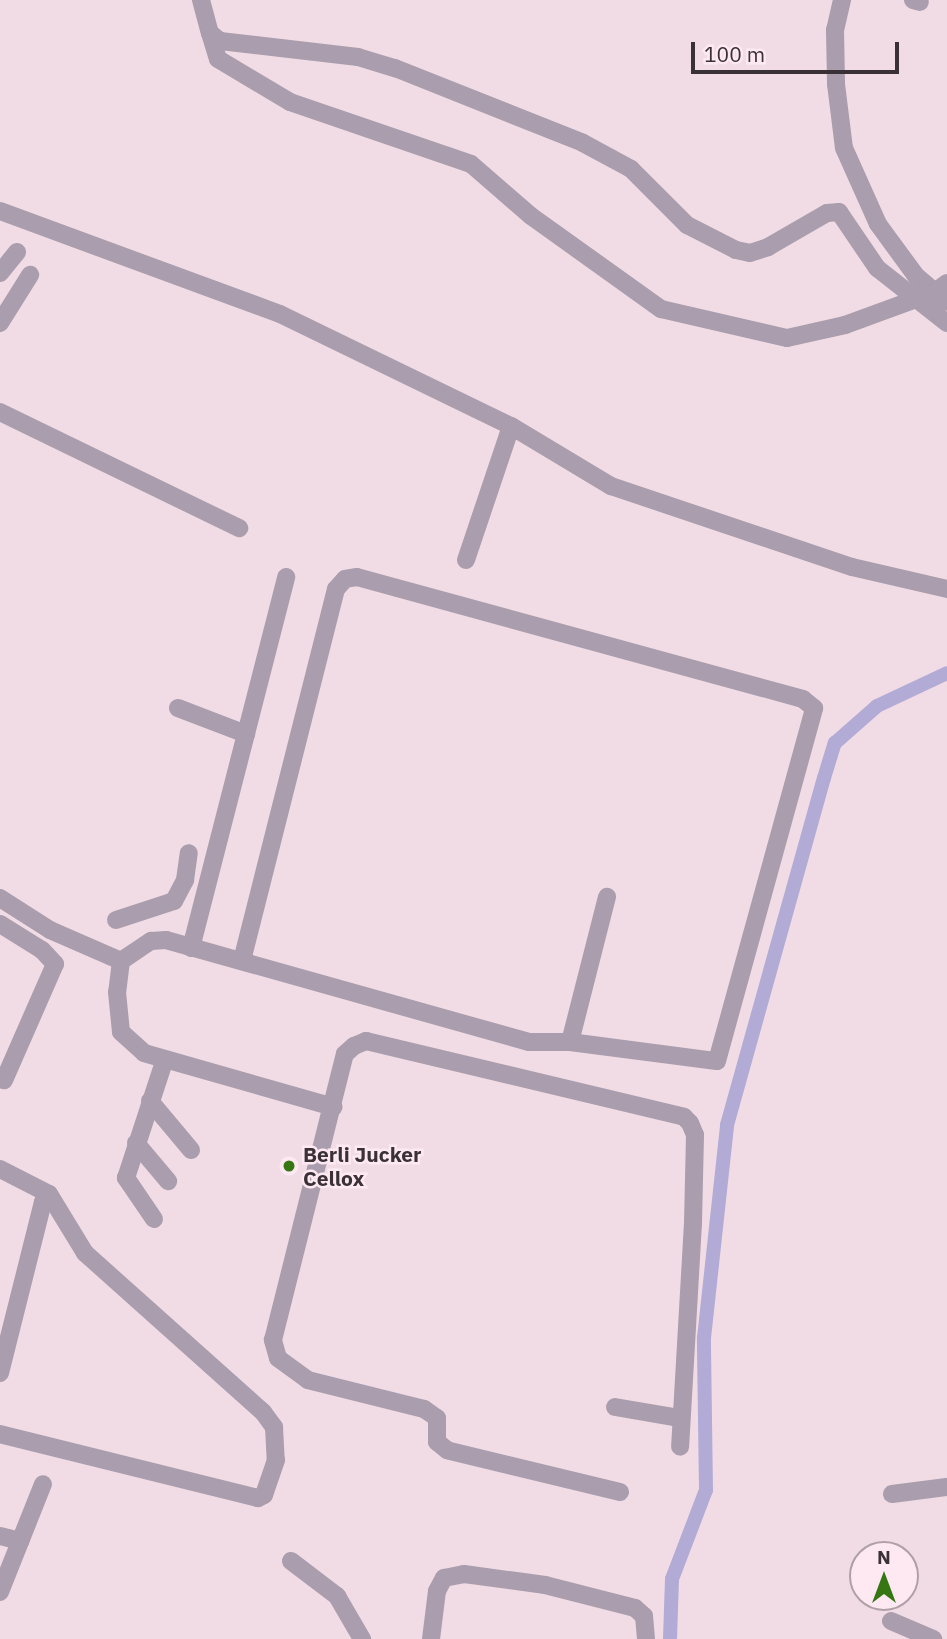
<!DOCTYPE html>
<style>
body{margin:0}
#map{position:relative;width:947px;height:1639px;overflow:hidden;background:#f1dce5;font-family:"IBM Plex Sans",sans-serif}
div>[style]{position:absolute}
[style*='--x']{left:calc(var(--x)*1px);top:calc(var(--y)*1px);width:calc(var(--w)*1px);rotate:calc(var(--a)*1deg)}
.canal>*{height:14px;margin:-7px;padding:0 7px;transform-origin:7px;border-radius:7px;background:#b1abd5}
.minor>*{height:18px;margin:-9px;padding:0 9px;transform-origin:9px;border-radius:9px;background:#aa9dad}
.dots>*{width:19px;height:19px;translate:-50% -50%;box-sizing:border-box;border:4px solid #fee9f2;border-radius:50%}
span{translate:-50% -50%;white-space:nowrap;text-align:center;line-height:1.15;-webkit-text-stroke:5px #fee9f2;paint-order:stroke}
.poi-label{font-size:21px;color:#393135;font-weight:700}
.left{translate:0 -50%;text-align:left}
.north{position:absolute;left:849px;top:1541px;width:70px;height:70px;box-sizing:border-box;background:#fee9f2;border:2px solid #af9fa6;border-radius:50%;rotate:0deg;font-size:19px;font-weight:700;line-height:28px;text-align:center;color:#393135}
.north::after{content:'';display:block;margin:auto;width:24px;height:32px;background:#367613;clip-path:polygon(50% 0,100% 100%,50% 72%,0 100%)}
.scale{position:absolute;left:691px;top:42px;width:208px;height:32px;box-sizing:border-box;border:4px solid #393135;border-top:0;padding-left:9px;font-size:21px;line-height:24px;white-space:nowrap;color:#393135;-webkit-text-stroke:5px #fee9f2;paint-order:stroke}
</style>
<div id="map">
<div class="canal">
<div style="--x:670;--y:1639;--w:60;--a:-88.1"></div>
<div style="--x:672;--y:1579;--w:95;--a:-69.1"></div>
<div style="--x:706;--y:1490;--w:152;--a:-90.8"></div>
<div style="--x:704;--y:1338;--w:214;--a:-83.8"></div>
<div style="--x:727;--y:1125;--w:360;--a:-74.4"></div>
<div style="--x:824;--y:778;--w:37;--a:-73"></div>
<div style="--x:835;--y:743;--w:56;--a:-41.4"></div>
<div style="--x:877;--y:706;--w:77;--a:-25.2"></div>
</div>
<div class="minor">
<div style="--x:201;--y:0;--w:34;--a:75"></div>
<div style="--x:210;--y:33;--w:13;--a:39"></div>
<div style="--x:220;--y:41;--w:139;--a:6.6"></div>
<div style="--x:358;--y:57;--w:39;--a:17"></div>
<div style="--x:395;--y:68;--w:202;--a:21.7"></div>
<div style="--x:583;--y:143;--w:55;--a:28.4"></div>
<div style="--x:631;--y:169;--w:79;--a:45"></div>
<div style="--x:687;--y:225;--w:55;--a:27"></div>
<div style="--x:736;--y:250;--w:14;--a:12"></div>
<div style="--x:750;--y:253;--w:19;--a:-18"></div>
<div style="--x:768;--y:247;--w:68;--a:-30"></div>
<div style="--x:827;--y:213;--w:12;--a:-5"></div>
<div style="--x:839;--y:212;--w:68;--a:55.8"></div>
<div style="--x:877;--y:268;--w:89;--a:38.2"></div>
<div style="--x:842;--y:0;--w:31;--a:103"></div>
<div style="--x:835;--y:30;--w:54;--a:88.9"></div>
<div style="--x:836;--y:84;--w:64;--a:82.9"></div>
<div style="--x:844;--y:148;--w:83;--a:65.9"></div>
<div style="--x:878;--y:224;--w:64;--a:53.8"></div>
<div style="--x:916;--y:276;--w:40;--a:40"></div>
<div style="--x:913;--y:0;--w:7;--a:16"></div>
<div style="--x:210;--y:33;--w:27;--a:73"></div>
<div style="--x:218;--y:59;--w:84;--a:30.8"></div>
<div style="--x:290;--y:102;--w:191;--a:18.9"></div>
<div style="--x:471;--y:164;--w:79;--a:40.9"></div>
<div style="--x:531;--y:216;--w:160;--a:35.6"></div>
<div style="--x:661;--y:309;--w:129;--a:13"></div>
<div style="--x:787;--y:338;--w:59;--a:-12.6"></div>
<div style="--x:845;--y:325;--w:96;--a:-20.1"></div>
<div style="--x:935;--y:292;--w:15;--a:-37"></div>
<div style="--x:0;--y:211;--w:298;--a:20.2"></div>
<div style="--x:280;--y:314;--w:257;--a:25.9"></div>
<div style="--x:511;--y:426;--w:117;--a:31"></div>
<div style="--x:611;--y:486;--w:254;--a:18.6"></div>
<div style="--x:852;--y:567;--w:98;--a:13"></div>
<div style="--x:0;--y:273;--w:27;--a:-51"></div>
<div style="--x:0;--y:323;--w:57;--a:-58"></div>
<div style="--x:0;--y:412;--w:266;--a:25.9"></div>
<div style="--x:466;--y:560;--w:141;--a:-71.4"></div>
<div style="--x:178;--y:708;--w:73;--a:20.9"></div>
<div style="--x:0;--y:898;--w:59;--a:32.6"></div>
<div style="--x:50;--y:930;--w:77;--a:23.6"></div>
<div style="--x:121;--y:961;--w:31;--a:97"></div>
<div style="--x:117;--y:992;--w:40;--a:84.3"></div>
<div style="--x:121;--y:1032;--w:31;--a:42"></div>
<div style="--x:144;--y:1053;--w:197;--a:15.9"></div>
<div style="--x:116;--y:920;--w:61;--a:-18.1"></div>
<div style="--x:174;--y:901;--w:24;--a:-62"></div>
<div style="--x:185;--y:880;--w:27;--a:-82"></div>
<div style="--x:0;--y:924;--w:49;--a:31.8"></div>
<div style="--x:42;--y:950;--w:19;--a:47"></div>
<div style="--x:55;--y:964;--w:127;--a:113.7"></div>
<div style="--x:191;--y:948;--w:383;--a:-75.6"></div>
<div style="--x:121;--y:961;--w:36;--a:-34"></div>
<div style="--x:151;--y:941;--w:15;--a:-4"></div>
<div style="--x:166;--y:940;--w:377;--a:15.7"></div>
<div style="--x:529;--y:1042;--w:41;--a:0"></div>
<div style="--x:570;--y:1042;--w:148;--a:7.4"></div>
<div style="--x:717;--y:1061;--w:366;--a:-74.6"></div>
<div style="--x:814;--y:708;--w:14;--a:-141"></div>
<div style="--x:803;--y:699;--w:462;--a:-164.7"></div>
<div style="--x:357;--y:577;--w:12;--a:171"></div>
<div style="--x:345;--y:579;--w:13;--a:132"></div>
<div style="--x:336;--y:589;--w:383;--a:104.2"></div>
<div style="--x:570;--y:1042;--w:150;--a:-75.7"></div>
<div style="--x:150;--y:1101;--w:64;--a:50.1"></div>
<div style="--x:136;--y:1143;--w:50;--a:49.9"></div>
<div style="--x:0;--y:1169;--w:55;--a:27"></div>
<div style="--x:49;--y:1194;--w:69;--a:58.6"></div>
<div style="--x:85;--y:1253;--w:239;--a:41.8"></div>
<div style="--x:263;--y:1412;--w:19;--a:54"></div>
<div style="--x:274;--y:1427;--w:33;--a:87"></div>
<div style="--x:276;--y:1460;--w:37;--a:109"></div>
<div style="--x:264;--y:1495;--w:7;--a:153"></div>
<div style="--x:258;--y:1498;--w:266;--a:-166.1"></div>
<div style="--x:154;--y:1219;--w:50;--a:-124.3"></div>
<div style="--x:126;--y:1178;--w:125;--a:-71.9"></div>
<div style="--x:0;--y:1373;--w:176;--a:-75.9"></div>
<div style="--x:43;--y:1202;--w:10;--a:-53"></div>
<div style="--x:615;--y:1407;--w:66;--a:9.6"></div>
<div style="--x:620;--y:1492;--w:178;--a:-166.4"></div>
<div style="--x:447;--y:1450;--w:13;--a:-141"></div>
<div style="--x:437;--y:1442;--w:24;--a:-90"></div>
<div style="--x:437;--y:1418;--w:16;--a:-145"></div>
<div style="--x:424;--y:1409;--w:120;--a:-166"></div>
<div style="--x:308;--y:1380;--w:37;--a:-144"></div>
<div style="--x:278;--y:1358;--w:19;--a:-106"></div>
<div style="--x:273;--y:1340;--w:295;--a:-75.9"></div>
<div style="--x:345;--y:1054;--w:12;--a:-42"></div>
<div style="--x:354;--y:1046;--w:13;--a:-23"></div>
<div style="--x:366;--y:1041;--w:327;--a:13.4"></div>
<div style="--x:684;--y:1117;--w:8;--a:45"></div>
<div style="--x:690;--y:1123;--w:13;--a:67"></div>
<div style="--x:695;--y:1135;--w:88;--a:91.3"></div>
<div style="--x:693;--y:1223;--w:224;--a:93.3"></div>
<div style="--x:892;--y:1494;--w:55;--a:-7.3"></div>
<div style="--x:0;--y:1536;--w:21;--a:14"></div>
<div style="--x:291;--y:1561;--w:58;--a:37.3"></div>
<div style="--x:337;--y:1596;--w:50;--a:59.8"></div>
<div style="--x:0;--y:1592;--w:116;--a:-68.3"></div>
<div style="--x:891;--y:1621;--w:46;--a:23.2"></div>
<div style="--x:431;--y:1639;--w:48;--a:-82.9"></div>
<div style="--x:437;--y:1591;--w:15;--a:-62"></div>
<div style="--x:444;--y:1578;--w:20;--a:-11"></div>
<div style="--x:464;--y:1574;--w:82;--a:7.7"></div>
<div style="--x:545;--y:1585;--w:93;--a:14.3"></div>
<div style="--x:635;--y:1608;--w:12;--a:42"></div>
<div style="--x:644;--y:1616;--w:23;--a:85"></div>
</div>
<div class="dots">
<div style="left:289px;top:1166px;background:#367613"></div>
</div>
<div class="poi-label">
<span class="left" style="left:303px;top:1166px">Berli Jucker<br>Cellox</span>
</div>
<div class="north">N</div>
<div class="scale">100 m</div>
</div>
